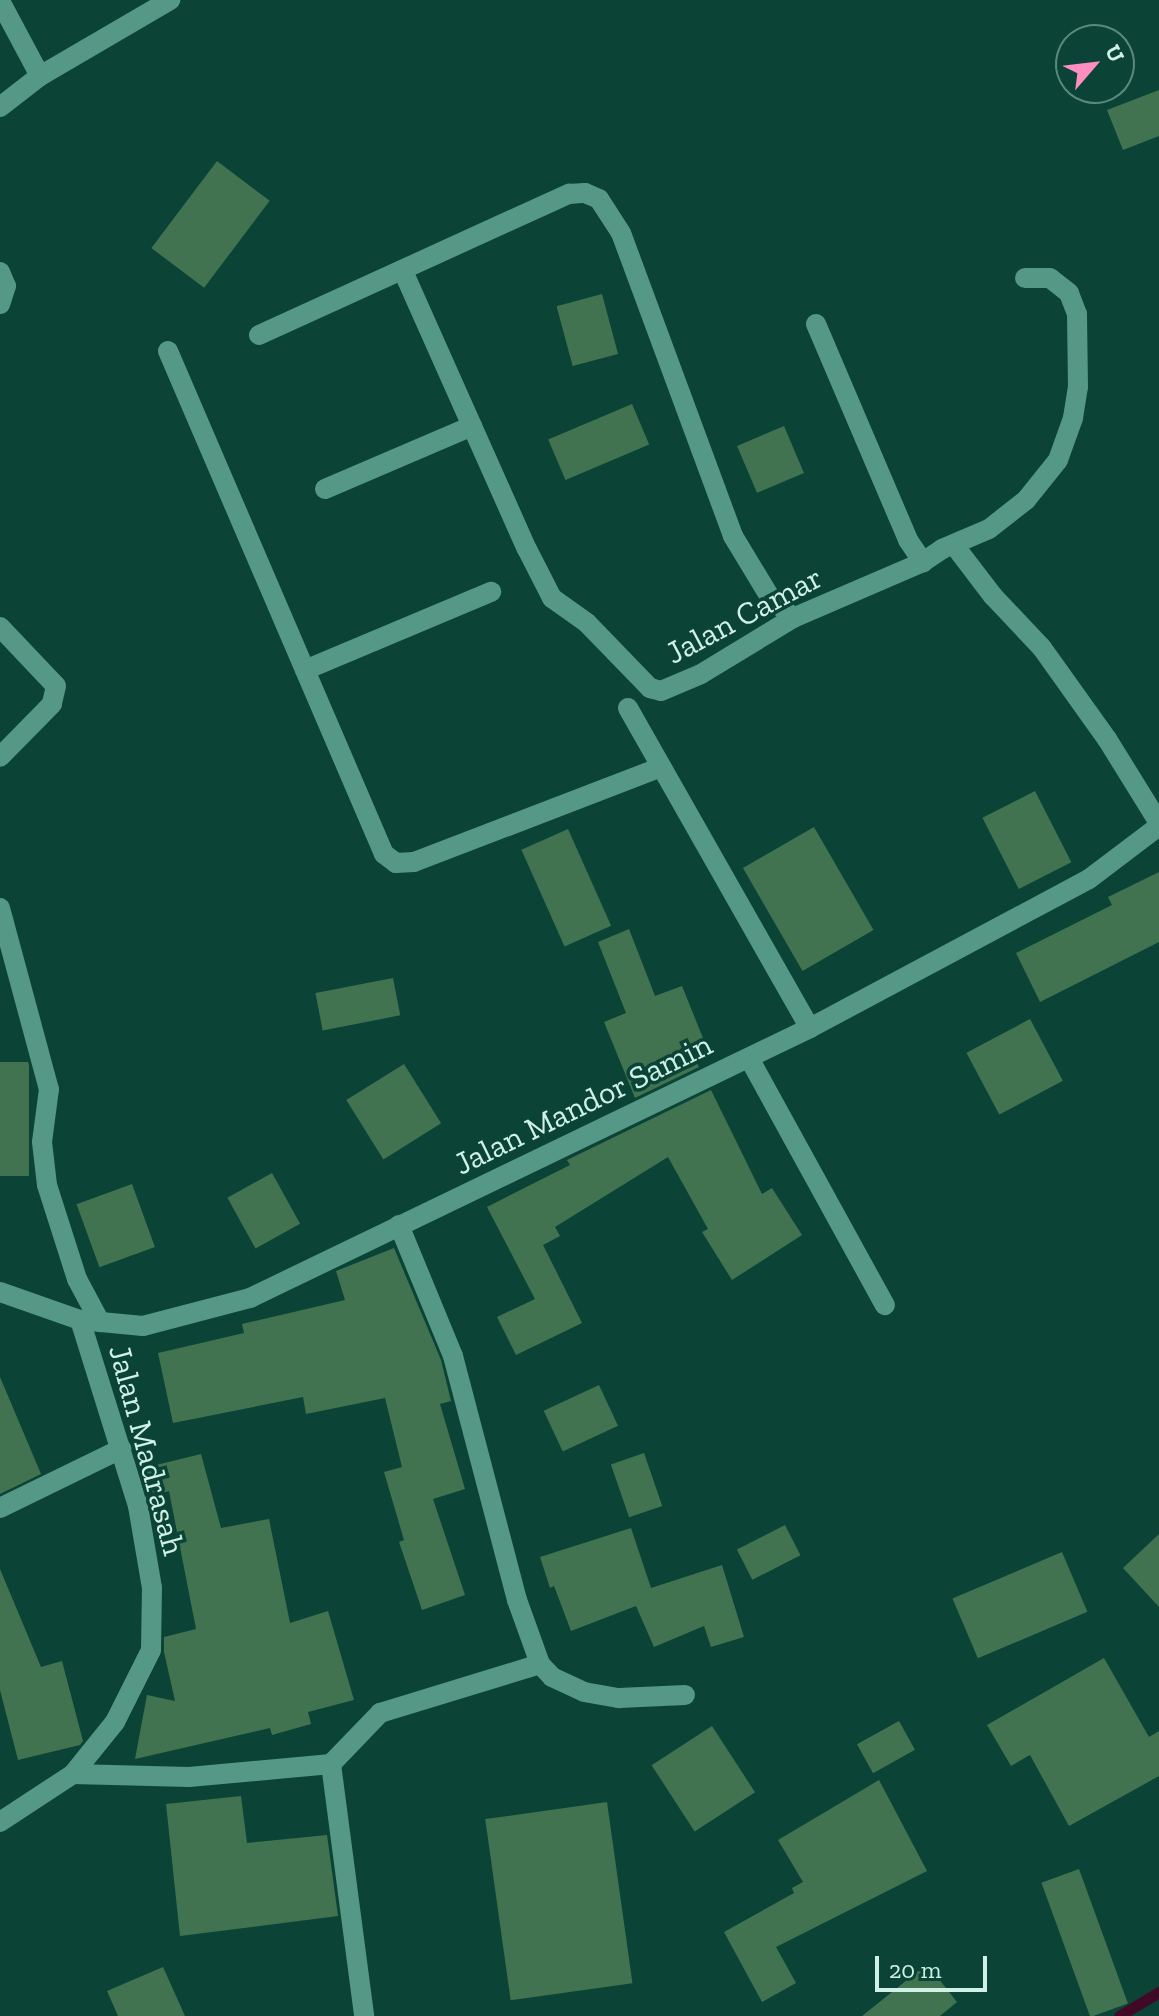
<!DOCTYPE html>
<style>
body{margin:0}
#map{position:relative;width:1159px;height:2016px;overflow:hidden;background:#0b4437;font-family:"Zilla Slab",serif}
div>[style]{position:absolute}
[style*='--x']{left:calc(var(--x)*1px);top:calc(var(--y)*1px);width:calc(var(--w)*1px);rotate:calc(var(--a)*1deg)}
.stream>*{height:11px;margin:-5.5px;padding:0 5.5px;transform-origin:5.5px;border-radius:5.5px;background:#420927}
.building>*{inset:0;background:#417351;transform-origin:0 0}
.street>*{height:20px;margin:-10px;padding:0 10px;transform-origin:10px;border-radius:10px;background:#549885}
span{translate:-50% -50%;white-space:nowrap;text-align:center;line-height:1.15;-webkit-text-stroke:7px #0b4437;paint-order:stroke}
.street-label{font-size:32px;color:#d0f1e6}
.north{position:absolute;left:1055px;top:24px;width:80px;height:80px;box-sizing:border-box;background:#0b4437;border:2px solid #5a897d;border-radius:50%;rotate:62deg;font-size:22px;font-weight:700;line-height:32px;text-align:center;color:#d0f1e6}
.north::after{content:'';display:block;margin:auto;width:28px;height:36px;background:#fd8ebf;clip-path:polygon(50% 0,100% 100%,50% 72%,0 100%)}
.scale{position:absolute;left:875px;top:1956px;width:112px;height:36px;box-sizing:border-box;border:4px solid #d0f1e6;border-top:0;padding-left:10px;font-size:24px;line-height:28px;white-space:nowrap;color:#d0f1e6;-webkit-text-stroke:6px #0b4437;paint-order:stroke}
</style>
<div id="map">
<div class="stream">
<div style="--x:1119;--y:2016;--w:47;--a:-31"></div>
</div>
<div class="building">
<div style="clip-path:polygon(1159px 90px,1159px 136px,1123px 150px,1107px 110px)"></div>
<div style="left:217px;top:161px;width:66px;height:109px;rotate:37deg"></div>
<div style="left:602px;top:294px;width:62px;height:47px;rotate:75deg"></div>
<div style="left:632px;top:404px;width:44px;height:91px;rotate:67deg"></div>
<div style="left:784px;top:426px;width:51px;height:51px;rotate:67deg"></div>
<div style="left:1035px;top:791px;width:80px;height:59px;rotate:63deg"></div>
<div style="left:814px;top:827px;width:119px;height:82px;rotate:60deg"></div>
<div style="left:568px;top:829px;width:106px;height:51px;rotate:66deg"></div>
<div style="clip-path:polygon(1159px 872px,1159px 942px,1040px 1002px,1016px 953px,1112px 905px,1108px 897px)"></div>
<div style="clip-path:polygon(629px 929px,655px 996px,682px 986px,705px 1043px,690px 1049px,699px 1067px,635px 1098px,604px 1022px,626px 1013px,598px 942px)"></div>
<div style="left:393px;top:978px;width:38px;height:79px;rotate:79deg"></div>
<div style="left:1030px;top:1019px;width:70px;height:72px;rotate:62deg"></div>
<div style="clip-path:polygon(0 1062px,28px 1062px,29px 1065px,29px 1176px,0 1176px)"></div>
<div style="left:404px;top:1064px;width:70px;height:68px;rotate:58deg"></div>
<div style="clip-path:polygon(711px 1090px,762px 1194px,772px 1188px,802px 1235px,732px 1280px,702px 1232px,708px 1229px,668px 1157px,555px 1227px,560px 1236px,543px 1245px,582px 1323px,516px 1355px,497px 1317px,535px 1299px,487px 1207px,570px 1165px,567px 1160px)"></div>
<div style="left:272px;top:1173px;width:58px;height:51px;rotate:61deg"></div>
<div style="left:132px;top:1184px;width:67px;height:59px;rotate:70deg"></div>
<div style="clip-path:polygon(394px 1248px,441px 1360px,451px 1401px,440px 1404px,465px 1489px,433px 1499px,465px 1595px,422px 1610px,399px 1542px,404px 1540px,384px 1472px,402px 1467px,385px 1398px,306px 1414px,303px 1397px,173px 1423px,158px 1353px,244px 1333px,242px 1324px,345px 1300px,336px 1271px)"></div>
<div style="clip-path:polygon(0 1377px,41px 1474px,0 1494px)"></div>
<div style="left:599px;top:1385px;width:45px;height:61px;rotate:65deg"></div>
<div style="left:644px;top:1453px;width:56px;height:35px;rotate:71deg"></div>
<div style="clip-path:polygon(201px 1454px,221px 1528px,269px 1519px,290px 1623px,328px 1611px,354px 1700px,308px 1712px,311px 1724px,272px 1735px,270px 1728px,135px 1759px,147px 1695px,175px 1701px,164px 1652px,164px 1637px,196px 1629px,169px 1491px,149px 1497px,140px 1469px)"></div>
<div style="left:785px;top:1525px;width:34px;height:54px;rotate:63deg"></div>
<div style="clip-path:polygon(631px 1528px,651px 1588px,722px 1565px,744px 1637px,711px 1647px,704px 1626px,654px 1647px,636px 1606px,571px 1631px,554px 1586px,550px 1588px,540px 1557px)"></div>
<div style="clip-path:polygon(1159px 1534px,1159px 1607px,1123px 1568px)"></div>
<div style="left:1062px;top:1552px;width:65px;height:119px;rotate:67deg"></div>
<div style="clip-path:polygon(0 1569px,41px 1667px,62px 1661px,83px 1741px,80px 1745px,18px 1760px,0 1690px)"></div>
<div style="clip-path:polygon(1104px 1658px,1149px 1737px,1159px 1731px,1159px 1776px,1069px 1826px,1030px 1755px,1011px 1766px,987px 1725px)"></div>
<div style="left:899px;top:1721px;width:33px;height:48px;rotate:61deg"></div>
<div style="left:712px;top:1726px;width:79px;height:72px;rotate:57deg"></div>
<div style="clip-path:polygon(879px 1780px,927px 1871px,776px 1947px,796px 1983px,762px 2002px,724px 1932px,794px 1893px,792px 1888px,803px 1882px,778px 1840px)"></div>
<div style="clip-path:polygon(241px 1796px,247px 1843px,327px 1835px,338px 1916px,180px 1936px,166px 1804px)"></div>
<div style="left:607px;top:1802px;width:183px;height:123px;rotate:82deg"></div>
<div style="left:1079px;top:1869px;width:143px;height:40px;rotate:70deg"></div>
<div style="clip-path:polygon(927px 1964px,957px 2002px,940px 2016px,862px 2016px)"></div>
<div style="clip-path:polygon(163px 1967px,185px 2016px,118px 2016px,107px 1991px)"></div>
</div>
<div class="street">
<div style="--x:0;--y:1;--w:85;--a:61.9"></div>
<div style="--x:0;--y:107;--w:51;--a:-37.8"></div>
<div style="--x:40;--y:76;--w:151;--a:-30.3"></div>
<div style="--x:403;--y:271;--w:304;--a:66"></div>
<div style="--x:527;--y:549;--w:55;--a:63"></div>
<div style="--x:552;--y:598;--w:43;--a:35.5"></div>
<div style="--x:587;--y:623;--w:91;--a:45.9"></div>
<div style="--x:650;--y:688;--w:11;--a:15"></div>
<div style="--x:661;--y:691;--w:43;--a:-23"></div>
<div style="--x:701;--y:674;--w:108;--a:-31.3"></div>
<div style="--x:793;--y:618;--w:142;--a:-23.3"></div>
<div style="--x:923;--y:562;--w:23;--a:-34"></div>
<div style="--x:942;--y:549;--w:51;--a:-23.1"></div>
<div style="--x:989;--y:529;--w:47;--a:-38.1"></div>
<div style="--x:1026;--y:500;--w:51;--a:-51.3"></div>
<div style="--x:1058;--y:460;--w:45;--a:-70.3"></div>
<div style="--x:1073;--y:418;--w:31;--a:-81"></div>
<div style="--x:1078;--y:387;--w:73;--a:-90.8"></div>
<div style="--x:1077;--y:314;--w:22;--a:-111"></div>
<div style="--x:1069;--y:293;--w:24;--a:-142"></div>
<div style="--x:1050;--y:278;--w:25;--a:180"></div>
<div style="--x:0;--y:272;--w:15;--a:67"></div>
<div style="--x:6;--y:286;--w:19;--a:108"></div>
<div style="--x:816;--y:324;--w:235;--a:66.9"></div>
<div style="--x:908;--y:540;--w:27;--a:56"></div>
<div style="--x:259;--y:335;--w:341;--a:-24.5"></div>
<div style="--x:569;--y:194;--w:16;--a:-4"></div>
<div style="--x:585;--y:193;--w:15;--a:23"></div>
<div style="--x:599;--y:199;--w:40;--a:57.1"></div>
<div style="--x:621;--y:233;--w:323;--a:69.7"></div>
<div style="--x:733;--y:536;--w:71;--a:58.8"></div>
<div style="--x:770;--y:597;--w:31;--a:42"></div>
<div style="--x:168;--y:351;--w:547;--a:66.76"></div>
<div style="--x:384;--y:854;--w:15;--a:37"></div>
<div style="--x:396;--y:863;--w:18;--a:-3"></div>
<div style="--x:414;--y:862;--w:265;--a:-21"></div>
<div style="--x:325;--y:489;--w:160;--a:-23.2"></div>
<div style="--x:954;--y:545;--w:64;--a:52.6"></div>
<div style="--x:993;--y:596;--w:71;--a:46.7"></div>
<div style="--x:1042;--y:648;--w:112;--a:54.5"></div>
<div style="--x:1107;--y:739;--w:99;--a:58.2"></div>
<div style="--x:0;--y:627;--w:81;--a:46.5"></div>
<div style="--x:56;--y:686;--w:18;--a:103"></div>
<div style="--x:52;--y:704;--w:74;--a:134.5"></div>
<div style="--x:305;--y:670;--w:202;--a:-22.8"></div>
<div style="--x:628;--y:708;--w:368;--a:60.4"></div>
<div style="--x:0;--y:908;--w:188;--a:74.9"></div>
<div style="--x:49;--y:1089;--w:53;--a:97.5"></div>
<div style="--x:42;--y:1142;--w:43;--a:83.4"></div>
<div style="--x:47;--y:1185;--w:99;--a:72.3"></div>
<div style="--x:77;--y:1279;--w:49;--a:61.9"></div>
<div style="--x:749;--y:1058;--w:282;--a:61.2"></div>
<div style="--x:399;--y:1225;--w:142;--a:67.6"></div>
<div style="--x:453;--y:1356;--w:252;--a:75.3"></div>
<div style="--x:517;--y:1600;--w:68;--a:70.2"></div>
<div style="--x:540;--y:1664;--w:18;--a:47"></div>
<div style="--x:552;--y:1677;--w:35;--a:25"></div>
<div style="--x:584;--y:1692;--w:36;--a:10"></div>
<div style="--x:619;--y:1698;--w:66;--a:-2.6"></div>
<div style="--x:0;--y:1292;--w:85;--a:19.3"></div>
<div style="--x:80;--y:1320;--w:63;--a:5.4"></div>
<div style="--x:143;--y:1326;--w:111;--a:-14.7"></div>
<div style="--x:250;--y:1298;--w:622;--a:-25.74"></div>
<div style="--x:810;--y:1028;--w:316;--a:-28.1"></div>
<div style="--x:1089;--y:879;--w:88;--a:-37.1"></div>
<div style="--x:0;--y:1508;--w:135;--a:-26"></div>
<div style="--x:331;--y:1764;--w:254;--a:82.5"></div>
<div style="--x:73;--y:1774;--w:116;--a:1.5"></div>
<div style="--x:189;--y:1777;--w:143;--a:-5.2"></div>
<div style="--x:331;--y:1764;--w:71;--a:-46.1"></div>
<div style="--x:380;--y:1713;--w:167;--a:-17"></div>
<div style="--x:0;--y:1822;--w:87;--a:-33.3"></div>
<div style="--x:73;--y:1774;--w:67;--a:-51.1"></div>
<div style="--x:115;--y:1722;--w:80;--a:-63.4"></div>
<div style="--x:151;--y:1650;--w:62;--a:-89.1"></div>
<div style="--x:152;--y:1588;--w:83;--a:-99.7"></div>
<div style="--x:138;--y:1506;--w:195;--a:-107.3"></div>
</div>
<div class="street-label">
<span style="left:744px;top:615px;rotate:-28deg">Jalan Camar</span>
<span style="left:583px;top:1104px;rotate:-26deg">Jalan Mandor Samin</span>
<span style="left:147px;top:1450px;rotate:75deg">Jalan Madrasah</span>
</div>
<div class="north">U</div>
<div class="scale">20 m</div>
</div>
